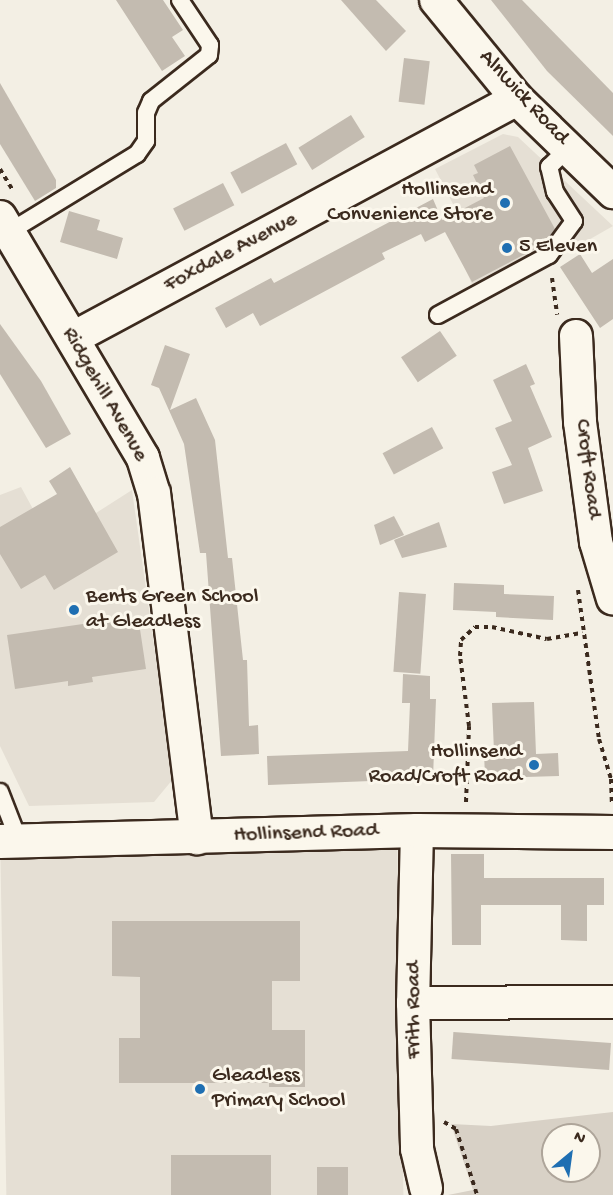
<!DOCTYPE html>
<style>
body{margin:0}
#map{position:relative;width:613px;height:1195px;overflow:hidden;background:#f3efe4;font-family:"Gochi Hand",sans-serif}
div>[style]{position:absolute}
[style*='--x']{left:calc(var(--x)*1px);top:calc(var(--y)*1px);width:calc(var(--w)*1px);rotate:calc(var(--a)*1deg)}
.built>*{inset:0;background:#e5dfd4;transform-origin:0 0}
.green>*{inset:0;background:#d8d1c6}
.building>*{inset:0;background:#c3bbb0;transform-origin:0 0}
.path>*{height:4px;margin-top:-2px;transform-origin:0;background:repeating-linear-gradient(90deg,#3b2a1e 0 4.5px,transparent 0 9px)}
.roads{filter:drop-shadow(2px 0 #3b2a1e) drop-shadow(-2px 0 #3b2a1e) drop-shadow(0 2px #3b2a1e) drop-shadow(0 -2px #3b2a1e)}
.service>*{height:16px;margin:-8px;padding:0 8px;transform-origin:8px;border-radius:8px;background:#fbf7ec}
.minor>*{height:32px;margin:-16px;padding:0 16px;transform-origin:16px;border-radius:16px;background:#fbf7ec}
.secondary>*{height:33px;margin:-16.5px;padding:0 16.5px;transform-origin:16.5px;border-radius:16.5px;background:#fbf7ec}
.dots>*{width:16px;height:16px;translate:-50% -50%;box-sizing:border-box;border:3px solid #fbf7ec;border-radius:50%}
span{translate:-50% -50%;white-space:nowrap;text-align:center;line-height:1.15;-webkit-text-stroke:6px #fbf7ec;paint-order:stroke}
.street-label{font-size:22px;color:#3b2a1e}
.poi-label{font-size:22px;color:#3b2a1e}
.right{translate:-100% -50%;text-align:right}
.left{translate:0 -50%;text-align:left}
.north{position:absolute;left:541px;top:1123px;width:60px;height:60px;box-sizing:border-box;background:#fbf7ec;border:2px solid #aea59a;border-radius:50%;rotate:29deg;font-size:16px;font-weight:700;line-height:24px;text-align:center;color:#3b2a1e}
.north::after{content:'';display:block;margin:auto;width:21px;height:27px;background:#1f6fb2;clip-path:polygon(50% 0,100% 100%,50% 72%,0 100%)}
</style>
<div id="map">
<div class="built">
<div style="clip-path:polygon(503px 134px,518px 137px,613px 226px,480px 302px,463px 264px,471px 239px,435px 169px)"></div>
<div style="clip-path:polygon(21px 487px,33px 509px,96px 513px,132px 490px,173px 779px,154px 802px,29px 806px,0 746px,0 495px)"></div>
<div style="left:397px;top:828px;width:367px;height:397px;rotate:89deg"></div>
</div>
<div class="green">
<div style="clip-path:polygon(evenodd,613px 1112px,613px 1195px,448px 1195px,473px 1190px,451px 1124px,491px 1126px,613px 1112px,553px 1135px,589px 1135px,589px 1171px,553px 1171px,553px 1135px)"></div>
</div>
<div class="building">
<div style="clip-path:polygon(116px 0,163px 0,183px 30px,172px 37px,185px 56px,162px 71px)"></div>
<div style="clip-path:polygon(341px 0,376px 0,406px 31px,386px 51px)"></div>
<div style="clip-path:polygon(491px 0,522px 0,613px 93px,613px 136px,547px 71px)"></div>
<div style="left:404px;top:58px;width:26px;height:44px;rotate:7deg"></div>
<div style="clip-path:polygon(0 83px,56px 180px,56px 188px,35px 201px,0 144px)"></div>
<div style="left:351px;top:115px;width:26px;height:62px;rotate:58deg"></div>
<div style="left:286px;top:143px;width:24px;height:63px;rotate:62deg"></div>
<div style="clip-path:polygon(510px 146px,555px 229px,544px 244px,472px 282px,445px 232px,425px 242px,421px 234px,382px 253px,385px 259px,260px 326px,253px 313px,226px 328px,215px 308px,271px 278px,274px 283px,433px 199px,442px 220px,484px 198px,473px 175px,478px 173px,474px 165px)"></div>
<div style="left:223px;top:183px;width:25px;height:56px;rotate:63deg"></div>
<div style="clip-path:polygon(69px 211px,100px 220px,97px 230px,123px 238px,117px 259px,60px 242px)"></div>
<div style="clip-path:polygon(580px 254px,592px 273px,613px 259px,613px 319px,600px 328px,560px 267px)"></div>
<div style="clip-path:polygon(0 324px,41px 381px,71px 434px,46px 448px,0 374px)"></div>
<div style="left:440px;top:331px;width:30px;height:47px;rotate:56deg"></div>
<div style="clip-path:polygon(165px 345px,190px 354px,170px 410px,196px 398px,215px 440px,228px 558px,232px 558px,243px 660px,247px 660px,249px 726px,258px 725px,259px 754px,221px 756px,206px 553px,200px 553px,184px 444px,159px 388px,151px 385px)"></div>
<div style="clip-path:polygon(526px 364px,535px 384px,530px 386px,552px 437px,528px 448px,543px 491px,504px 504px,492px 472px,512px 465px,495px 428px,512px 421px,493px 380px)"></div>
<div style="left:432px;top:427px;width:24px;height:56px;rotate:62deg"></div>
<div style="clip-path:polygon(70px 467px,118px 552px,54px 590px,45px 575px,21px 589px,0 554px,0 527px,57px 494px,49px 481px)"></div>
<div style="clip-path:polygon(394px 516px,404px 535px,380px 545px,374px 525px)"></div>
<div style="clip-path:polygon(439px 522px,447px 547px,402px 558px,394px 540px)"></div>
<div style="clip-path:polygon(454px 583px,504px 585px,504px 594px,554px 596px,553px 620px,496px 617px,496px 612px,453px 610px)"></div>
<div style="left:399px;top:592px;width:27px;height:80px;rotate:4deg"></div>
<div style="clip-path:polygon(138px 616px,146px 669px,92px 677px,93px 682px,68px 686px,68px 681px,15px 689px,7px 635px)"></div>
<div style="clip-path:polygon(403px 674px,430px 676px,430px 699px,436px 699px,433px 778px,371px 776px,371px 781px,268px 785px,267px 756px,408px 751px,410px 703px,402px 703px)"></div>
<div style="clip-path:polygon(534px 702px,536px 754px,558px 753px,559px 776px,485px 778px,484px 752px,494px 752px,492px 703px)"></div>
<div style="clip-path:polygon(451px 854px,484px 854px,484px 878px,604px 878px,604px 905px,587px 905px,587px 941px,561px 940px,561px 905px,481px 905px,481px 945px,452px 945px)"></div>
<div style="clip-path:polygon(112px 921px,300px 921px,300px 981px,272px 981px,272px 1030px,305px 1030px,305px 1087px,269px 1087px,269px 1083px,119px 1083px,119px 1038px,140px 1038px,140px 977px,112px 976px)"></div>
<div style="left:611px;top:1043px;width:27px;height:158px;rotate:94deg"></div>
<div style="left:271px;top:1155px;width:40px;height:100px;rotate:90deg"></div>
<div style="left:317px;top:1167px;width:31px;height:28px"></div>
</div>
<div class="path">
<div style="--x:0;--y:169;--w:26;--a:59"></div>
<div style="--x:552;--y:278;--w:37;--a:82"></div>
<div style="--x:578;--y:590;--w:150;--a:82"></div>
<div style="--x:599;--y:739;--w:42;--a:73.3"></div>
<div style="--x:611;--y:779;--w:25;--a:88"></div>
<div style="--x:466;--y:802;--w:76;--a:-87.7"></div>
<div style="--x:469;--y:726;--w:71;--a:-97.3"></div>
<div style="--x:460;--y:656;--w:16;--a:-86"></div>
<div style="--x:461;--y:640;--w:19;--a:-43"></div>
<div style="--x:475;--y:627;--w:17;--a:0"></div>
<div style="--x:492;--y:627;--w:56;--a:12.3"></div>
<div style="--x:547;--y:639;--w:36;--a:-10"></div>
<div style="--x:444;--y:1122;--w:14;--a:30"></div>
<div style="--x:456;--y:1129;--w:69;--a:72.3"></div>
</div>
<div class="roads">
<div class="service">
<div style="--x:9;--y:232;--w:150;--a:-31.4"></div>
<div style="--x:137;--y:154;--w:16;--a:-55"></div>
<div style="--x:146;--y:141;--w:28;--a:-90"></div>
<div style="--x:146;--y:113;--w:13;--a:-67"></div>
<div style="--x:151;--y:101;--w:74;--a:-38.4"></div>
<div style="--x:209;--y:55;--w:10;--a:-84"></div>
<div style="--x:210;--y:45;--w:54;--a:-123.7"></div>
<div style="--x:438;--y:315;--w:126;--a:-28.4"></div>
<div style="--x:549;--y:255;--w:42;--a:-53.7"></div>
<div style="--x:574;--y:221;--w:35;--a:-123"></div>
<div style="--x:555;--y:192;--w:26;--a:-103"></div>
<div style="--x:549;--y:167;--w:28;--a:-44"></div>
<div style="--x:0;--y:792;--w:53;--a:68.8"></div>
</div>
<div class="minor">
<div style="--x:436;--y:0;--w:128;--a:50.7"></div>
<div style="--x:517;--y:99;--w:134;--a:44.1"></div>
<div style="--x:0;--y:217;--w:280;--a:59.3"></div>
<div style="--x:143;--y:458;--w:37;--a:73"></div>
<div style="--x:154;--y:493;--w:348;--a:82.9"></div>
<div style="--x:576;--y:336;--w:86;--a:87.3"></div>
<div style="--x:580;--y:422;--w:121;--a:82.4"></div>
<div style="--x:596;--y:542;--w:59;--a:73.4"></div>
<div style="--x:73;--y:338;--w:504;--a:-28.29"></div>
<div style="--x:417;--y:830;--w:173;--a:91.3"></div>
<div style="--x:413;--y:1003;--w:146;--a:88.4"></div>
<div style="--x:417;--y:1149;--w:40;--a:77"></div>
<div style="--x:413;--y:1003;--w:200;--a:-0.3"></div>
</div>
<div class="secondary">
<div style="--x:0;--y:841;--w:417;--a:-1.5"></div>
<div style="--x:417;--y:830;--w:196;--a:0.6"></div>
</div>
</div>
<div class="dots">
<div style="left:505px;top:203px;background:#1f6fb2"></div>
<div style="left:507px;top:248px;background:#1f6fb2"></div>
<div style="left:74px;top:610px;background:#1f6fb2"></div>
<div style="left:534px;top:765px;background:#1f6fb2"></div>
<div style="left:200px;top:1089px;background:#1f6fb2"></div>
</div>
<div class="street-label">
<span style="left:523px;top:98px;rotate:47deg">Alnwick Road</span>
<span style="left:231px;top:253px;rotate:-28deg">Foxdale Avenue</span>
<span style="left:104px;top:395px;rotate:60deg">Ridgehill Avenue</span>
<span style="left:587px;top:469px;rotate:83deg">Croft Road</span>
<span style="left:306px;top:834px;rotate:-2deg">Hollinsend Road</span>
<span style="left:415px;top:1010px;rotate:-90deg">Frith Road</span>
</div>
<div class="poi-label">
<span class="right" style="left:493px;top:203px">Hollinsend<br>Convenience Store</span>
<span class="left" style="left:519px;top:248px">5 Eleven</span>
<span class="left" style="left:86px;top:610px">Bents Green School<br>at Gleadless</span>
<span class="right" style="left:522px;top:765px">Hollinsend<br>Road/Croft Road</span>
<span class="left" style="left:212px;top:1089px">Gleadless<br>Primary School</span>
</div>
<div class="north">N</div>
</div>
